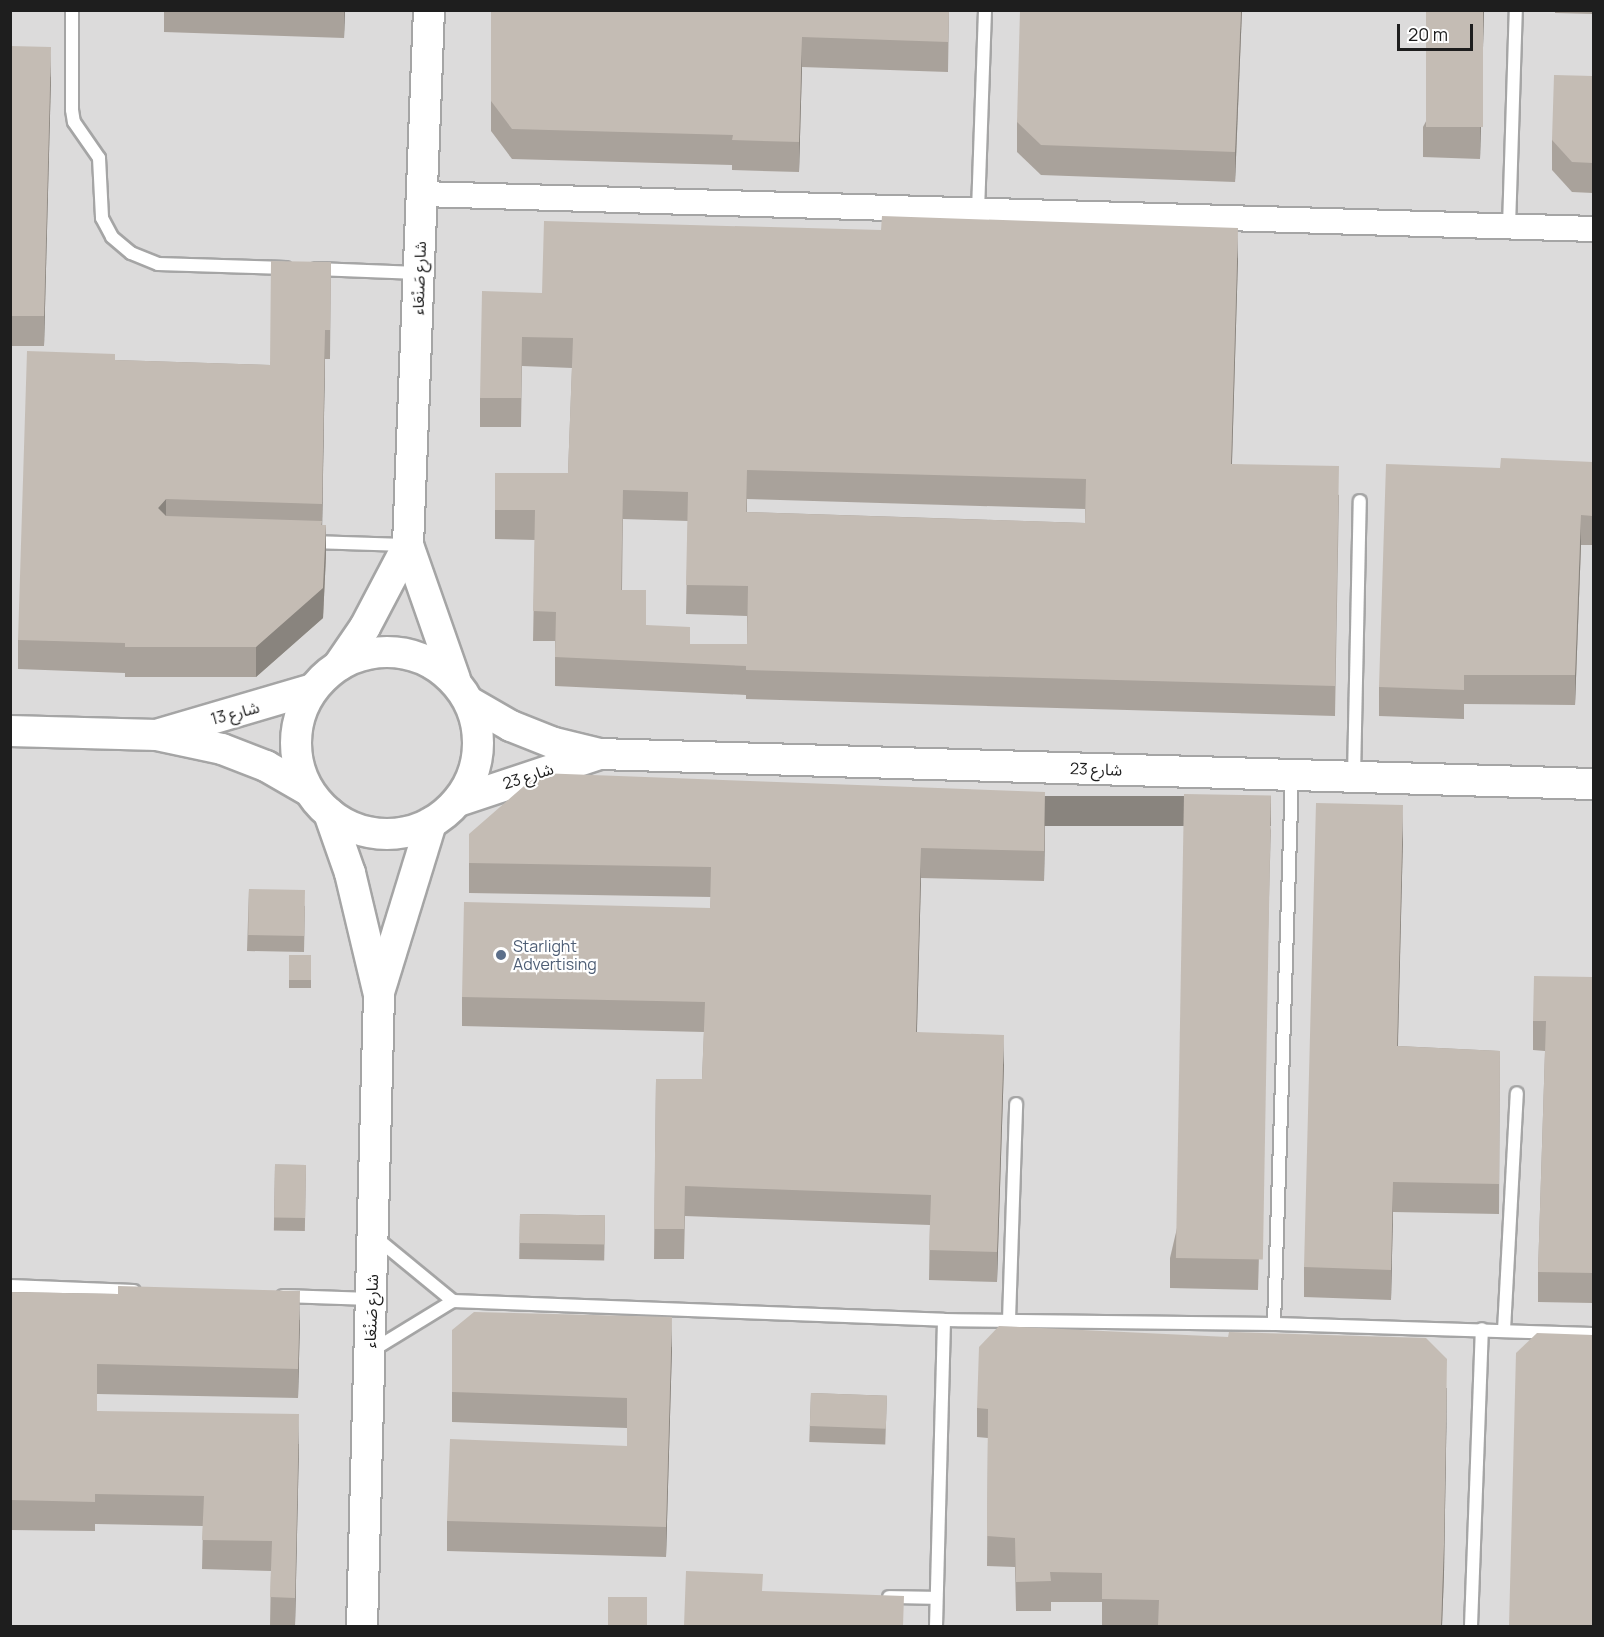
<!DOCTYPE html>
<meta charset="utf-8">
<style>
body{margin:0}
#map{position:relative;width:1604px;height:1637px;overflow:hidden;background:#efece4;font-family:Manrope,"Noto Sans Arabic",sans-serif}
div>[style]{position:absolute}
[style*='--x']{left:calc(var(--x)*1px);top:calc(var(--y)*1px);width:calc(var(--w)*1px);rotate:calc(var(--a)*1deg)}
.residential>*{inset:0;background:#dcdbdb;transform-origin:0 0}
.roads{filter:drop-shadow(2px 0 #a5a5a5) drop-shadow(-2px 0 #a5a5a5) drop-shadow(0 2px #a5a5a5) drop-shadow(0 -2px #a5a5a5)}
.service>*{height:12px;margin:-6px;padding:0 6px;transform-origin:6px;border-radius:6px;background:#fff}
.minor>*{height:24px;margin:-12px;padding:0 12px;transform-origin:12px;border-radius:12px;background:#fff}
.tertiary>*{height:30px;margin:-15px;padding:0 15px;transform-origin:15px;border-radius:15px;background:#fff}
.tertiary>.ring{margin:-15px;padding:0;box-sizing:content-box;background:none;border:30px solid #fff;border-radius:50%}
.wall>*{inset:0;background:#a9a29b;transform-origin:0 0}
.shaded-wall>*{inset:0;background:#89847e;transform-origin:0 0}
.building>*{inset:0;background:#c4bcb4;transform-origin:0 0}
.dots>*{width:16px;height:16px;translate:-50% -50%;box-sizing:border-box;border:3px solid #fff;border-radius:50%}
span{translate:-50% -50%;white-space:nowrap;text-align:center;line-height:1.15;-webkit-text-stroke:4.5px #fff;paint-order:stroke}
.street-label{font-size:16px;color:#1e1e1e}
.service-label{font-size:16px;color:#4e5e75}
.left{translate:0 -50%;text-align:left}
.frame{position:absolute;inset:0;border:12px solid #1e1e1e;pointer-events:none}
.scale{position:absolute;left:1397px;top:24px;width:76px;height:27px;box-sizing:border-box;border:3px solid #1e1e1e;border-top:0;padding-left:8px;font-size:18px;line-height:21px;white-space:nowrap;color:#1e1e1e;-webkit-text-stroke:4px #fff;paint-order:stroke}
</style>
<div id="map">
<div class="residential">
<div style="left:11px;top:11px;width:1582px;height:1615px"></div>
</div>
<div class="roads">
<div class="service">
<div style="--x:72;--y:10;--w:100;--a:90"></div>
<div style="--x:72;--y:110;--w:12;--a:81"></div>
<div style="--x:74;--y:122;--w:44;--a:55.2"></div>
<div style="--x:99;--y:158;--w:60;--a:87.1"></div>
<div style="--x:102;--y:218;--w:21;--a:62"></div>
<div style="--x:112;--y:237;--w:25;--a:40"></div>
<div style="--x:131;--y:253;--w:29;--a:22"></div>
<div style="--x:158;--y:264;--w:128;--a:1.8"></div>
<div style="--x:978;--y:211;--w:201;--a:-88"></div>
<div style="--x:1509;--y:227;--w:217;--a:-88.2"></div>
<div style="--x:316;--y:269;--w:102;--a:2.2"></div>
<div style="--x:310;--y:542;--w:97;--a:1.8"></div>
<div style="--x:1354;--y:776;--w:275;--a:-88.8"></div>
<div style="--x:375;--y:1237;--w:101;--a:39.4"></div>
<div style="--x:10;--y:1286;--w:124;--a:2.3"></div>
<div style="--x:283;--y:1296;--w:88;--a:2"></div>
<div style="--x:1009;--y:1320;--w:216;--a:-88.1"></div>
<div style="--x:1274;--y:1324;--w:549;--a:-88.12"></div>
<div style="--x:1504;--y:1330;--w:237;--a:-86.9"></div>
<div style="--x:373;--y:1350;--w:94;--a:-31.5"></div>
<div style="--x:453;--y:1301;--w:491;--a:2.2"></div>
<div style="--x:944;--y:1320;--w:330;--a:0.7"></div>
<div style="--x:1274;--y:1324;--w:320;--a:1.8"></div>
<div style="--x:889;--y:1597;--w:47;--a:1.2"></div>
<div style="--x:936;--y:1626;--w:306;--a:-88.5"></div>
<div style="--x:1471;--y:1626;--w:297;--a:-87.9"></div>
</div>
<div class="minor">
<div style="--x:422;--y:194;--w:1173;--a:1.71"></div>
</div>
<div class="tertiary">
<div style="--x:429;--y:10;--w:535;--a:92.25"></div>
<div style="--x:408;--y:545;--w:142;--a:70.7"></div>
<div class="ring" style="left:296px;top:652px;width:152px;height:152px"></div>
<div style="--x:339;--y:665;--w:46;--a:-55.6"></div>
<div style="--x:365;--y:627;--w:93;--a:-62.3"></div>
<div style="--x:471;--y:703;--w:46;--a:29.9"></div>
<div style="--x:511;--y:726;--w:46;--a:21.6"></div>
<div style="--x:554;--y:743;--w:46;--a:13.7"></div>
<div style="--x:599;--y:754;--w:995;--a:1.73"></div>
<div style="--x:10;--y:731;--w:147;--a:1.6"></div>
<div style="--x:157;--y:735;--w:66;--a:12.2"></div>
<div style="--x:222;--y:749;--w:47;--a:21.1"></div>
<div style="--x:266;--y:766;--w:46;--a:29.9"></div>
<div style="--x:160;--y:734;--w:159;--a:-16.4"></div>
<div style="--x:458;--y:801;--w:145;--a:-18.4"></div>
<div style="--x:329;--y:813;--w:64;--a:70.7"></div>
<div style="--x:350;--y:873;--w:125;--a:76.6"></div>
<div style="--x:379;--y:995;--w:631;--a:91.54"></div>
<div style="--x:380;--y:989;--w:174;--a:-72.9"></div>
</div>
</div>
<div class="wall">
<div style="clip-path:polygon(164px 10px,345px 10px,344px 38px,164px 32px)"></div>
<div style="clip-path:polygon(491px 10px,949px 10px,948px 72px,802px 67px,799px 172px,732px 170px,732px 165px,512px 159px,491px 131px)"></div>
<div style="clip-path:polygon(1242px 10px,1235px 182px,1041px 175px,1017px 152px,1017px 122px)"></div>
<div style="clip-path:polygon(1484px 10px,1480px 159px,1423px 157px,1423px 127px)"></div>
<div style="clip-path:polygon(1555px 10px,1593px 10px,1593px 14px,1555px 13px)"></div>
<div style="clip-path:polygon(10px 46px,51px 77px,44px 346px,10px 346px)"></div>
<div style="clip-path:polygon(1593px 76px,1593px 193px,1572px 192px,1552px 170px,1552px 140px)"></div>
<div style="clip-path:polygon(evenodd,1238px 258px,1232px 464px,1339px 495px,1335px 716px,746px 699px,746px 695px,555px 686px,555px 641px,533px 641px,535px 540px,495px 539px,495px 473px,568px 473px,572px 368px,522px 366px,521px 427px,480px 427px,480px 398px,542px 293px,1238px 258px,747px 499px,1085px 509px,1085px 523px,747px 512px,747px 499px,1238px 258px,623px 519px,688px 521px,686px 614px,747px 616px,747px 644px,690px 644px,646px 625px,622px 590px,623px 519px)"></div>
<div style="clip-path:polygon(331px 262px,330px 359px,325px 359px,322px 525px,326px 555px,323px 618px,256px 677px,125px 677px,125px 673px,18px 669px,18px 640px,115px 360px,270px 365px)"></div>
<div style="clip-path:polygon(1593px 462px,1593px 545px,1581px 545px,1575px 705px,1464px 704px,1464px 719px,1379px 716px,1379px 687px,1500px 468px)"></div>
<div style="clip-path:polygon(1045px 821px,1044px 881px,921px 878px,917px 1032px,1004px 1064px,997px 1282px,929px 1280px,930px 1225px,685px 1216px,684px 1259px,654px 1259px,656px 1079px,702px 1079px,704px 1032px,462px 1026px,462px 997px,710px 908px,711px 897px,469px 893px,469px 863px)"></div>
<div style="clip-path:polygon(1271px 826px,1258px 1290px,1170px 1288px,1170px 1258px)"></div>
<div style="clip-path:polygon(1403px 836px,1398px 1046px,1500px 1051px,1499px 1214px,1393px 1212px,1391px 1300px,1304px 1297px,1304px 1267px)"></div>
<div style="clip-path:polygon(249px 889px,305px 906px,304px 952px,247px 951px)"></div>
<div style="left:289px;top:955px;width:22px;height:33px"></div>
<div style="clip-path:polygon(1593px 977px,1593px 1303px,1538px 1302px,1538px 1272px,1545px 1051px,1533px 1050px,1533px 1021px)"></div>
<div style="left:306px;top:1165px;width:66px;height:31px;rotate:91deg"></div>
<div style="left:520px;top:1214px;width:85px;height:45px;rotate:1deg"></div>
<div style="clip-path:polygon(10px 1292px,118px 1294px,300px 1320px,298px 1398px,97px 1394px,97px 1411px,299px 1444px,295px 1626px,270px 1626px,271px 1571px,202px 1569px,203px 1526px,95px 1524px,95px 1531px,10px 1530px)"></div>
<div style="clip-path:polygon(452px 1330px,672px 1347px,666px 1557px,447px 1551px,447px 1521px,627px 1446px,627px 1428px,452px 1422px)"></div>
<div style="clip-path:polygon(1447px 1388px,1444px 1573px,1442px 1626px,1102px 1626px,1102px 1602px,1051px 1602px,1051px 1611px,1016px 1611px,1015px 1567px,987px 1566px,988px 1438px,977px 1437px,977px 1408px)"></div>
<div style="left:811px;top:1393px;width:76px;height:49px;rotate:2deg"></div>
</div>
<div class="shaded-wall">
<div style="clip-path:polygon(344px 10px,345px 10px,344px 38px)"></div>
<div style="clip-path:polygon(1241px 10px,1242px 10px,1235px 182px,1235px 152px)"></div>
<div style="clip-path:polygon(1483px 10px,1484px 10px,1480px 159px,1480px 129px)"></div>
<div style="clip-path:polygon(802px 37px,802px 67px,799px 172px,799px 142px)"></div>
<div style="clip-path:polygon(51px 47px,51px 77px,44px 346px,44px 316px)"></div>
<div style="clip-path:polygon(1238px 228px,1238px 258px,1231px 494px,1231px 464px)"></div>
<div style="clip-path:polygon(325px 330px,325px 359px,322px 534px,322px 504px)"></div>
<div style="clip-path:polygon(166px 499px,166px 529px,158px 508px)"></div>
<div style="clip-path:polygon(1581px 515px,1581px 545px,1575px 705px,1575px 675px)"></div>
<div style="clip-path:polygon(326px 525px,326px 555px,323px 618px,256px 677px,256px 647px)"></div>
<div style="clip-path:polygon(1045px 792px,1045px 821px,1044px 881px,1044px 851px)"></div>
<div style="left:1271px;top:796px;width:30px;height:464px;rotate:90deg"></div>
<div style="clip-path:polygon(1403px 805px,1403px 836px,1397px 1076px,1397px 1046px)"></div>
<div style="clip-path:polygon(921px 848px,921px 878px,916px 1062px,916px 1032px)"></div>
<div style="clip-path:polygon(1004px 1035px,1004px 1064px,997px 1282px,997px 1252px)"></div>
<div style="clip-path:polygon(1393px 1182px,1393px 1212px,1391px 1300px,1391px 1270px)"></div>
<div style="clip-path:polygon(300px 1291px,300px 1320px,298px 1398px,298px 1369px)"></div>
<div style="clip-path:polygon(672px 1317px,672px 1347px,666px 1557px,666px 1527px)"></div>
<div style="clip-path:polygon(1447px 1388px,1444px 1573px,1442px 1626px,1441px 1626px)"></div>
<div style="clip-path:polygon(299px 1414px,299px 1444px,295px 1626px,295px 1598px)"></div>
</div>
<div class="building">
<div style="clip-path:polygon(491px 10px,949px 10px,948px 42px,802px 37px,799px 142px,732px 140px,733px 135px,512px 129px,491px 101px)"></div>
<div style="clip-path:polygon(1020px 10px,1241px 10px,1235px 152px,1041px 145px,1017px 122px)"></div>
<div style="left:1426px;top:10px;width:57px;height:117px"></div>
<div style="clip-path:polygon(10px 46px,51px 47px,44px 316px,10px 316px)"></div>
<div style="clip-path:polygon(1554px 75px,1593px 76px,1593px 163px,1572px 162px,1552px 140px)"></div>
<div style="clip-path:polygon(evenodd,882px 216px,1238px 228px,1231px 464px,1339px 466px,1335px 686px,746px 670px,746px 666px,555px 657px,556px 612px,533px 611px,535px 510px,495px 510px,495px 473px,568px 473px,573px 338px,522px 337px,521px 398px,480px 398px,482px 291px,542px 293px,544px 221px,881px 230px,882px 216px,747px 470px,1086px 479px,1085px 523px,746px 512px,747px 470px,882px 216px,623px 490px,688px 492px,686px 585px,748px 586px,747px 644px,690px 644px,690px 627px,646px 625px,646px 590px,621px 590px,623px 490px)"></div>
<div style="clip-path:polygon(271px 261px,331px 262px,330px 330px,325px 330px,322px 504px,166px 499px,158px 508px,166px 516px,322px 521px,321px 525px,326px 525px,323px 588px,256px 647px,125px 647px,125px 643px,18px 640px,27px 351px,115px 354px,115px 360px,270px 365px)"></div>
<div style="clip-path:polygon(1501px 458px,1593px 462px,1593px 516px,1581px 515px,1575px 675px,1464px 675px,1464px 690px,1379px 687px,1386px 464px,1500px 468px)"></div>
<div style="clip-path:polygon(539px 773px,1045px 792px,1044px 851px,921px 848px,916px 1032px,1004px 1035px,997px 1252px,929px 1250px,931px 1195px,685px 1186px,684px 1229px,654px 1229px,656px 1079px,702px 1079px,705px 1002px,462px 997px,464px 902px,710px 908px,711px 867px,469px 863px,469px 834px)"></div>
<div style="left:1184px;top:794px;width:87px;height:464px;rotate:1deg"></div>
<div style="clip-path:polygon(1316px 803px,1403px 805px,1397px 1046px,1500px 1051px,1499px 1184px,1393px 1182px,1391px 1270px,1304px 1267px)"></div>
<div style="left:249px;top:889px;width:56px;height:46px;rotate:1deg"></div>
<div style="left:289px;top:955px;width:22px;height:25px"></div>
<div style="clip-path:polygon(1534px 976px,1593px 977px,1593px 1273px,1538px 1272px,1546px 1021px,1533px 1021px)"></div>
<div style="left:306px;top:1165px;width:53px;height:31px;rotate:91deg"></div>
<div style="left:520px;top:1214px;width:85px;height:29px;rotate:1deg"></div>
<div style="clip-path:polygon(118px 1286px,300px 1291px,298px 1369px,97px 1364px,97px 1411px,299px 1414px,295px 1598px,270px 1597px,272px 1541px,202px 1540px,204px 1496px,95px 1494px,95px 1502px,10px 1500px,10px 1292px,118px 1294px)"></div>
<div style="clip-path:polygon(474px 1312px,672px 1317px,666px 1527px,447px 1521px,450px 1439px,627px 1446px,627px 1398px,452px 1392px,452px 1330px)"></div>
<div style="clip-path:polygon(999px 1326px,1228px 1337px,1229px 1332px,1426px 1338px,1447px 1359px,1444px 1544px,1441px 1626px,1158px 1626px,1159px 1600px,1102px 1599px,1102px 1573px,1050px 1572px,1051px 1581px,1016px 1582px,1015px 1538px,987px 1536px,988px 1409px,977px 1408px,979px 1347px)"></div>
<div style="clip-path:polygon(1537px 1333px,1593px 1335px,1593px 1626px,1509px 1626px,1516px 1353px)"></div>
<div style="left:811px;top:1393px;width:76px;height:33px;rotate:2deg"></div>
<div style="clip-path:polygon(686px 1571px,763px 1574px,762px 1591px,904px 1596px,903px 1626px,684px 1626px)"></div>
<div style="left:608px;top:1597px;width:39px;height:29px"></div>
</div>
<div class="dots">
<div style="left:501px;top:955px;background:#5c6f8a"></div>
</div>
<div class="street-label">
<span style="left:419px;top:278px;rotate:-88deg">شارع صَنْعَاء</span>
<span style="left:235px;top:713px;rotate:-15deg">شارع 13</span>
<span style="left:1096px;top:769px;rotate:2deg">شارع 23</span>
<span style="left:528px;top:776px;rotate:-18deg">شارع 23</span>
<span style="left:371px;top:1311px;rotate:-88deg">شارع صَنْعَاء</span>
</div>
<div class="service-label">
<span class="left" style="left:513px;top:955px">Starlight<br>Advertising</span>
</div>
<div class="frame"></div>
<div class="scale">20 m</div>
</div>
